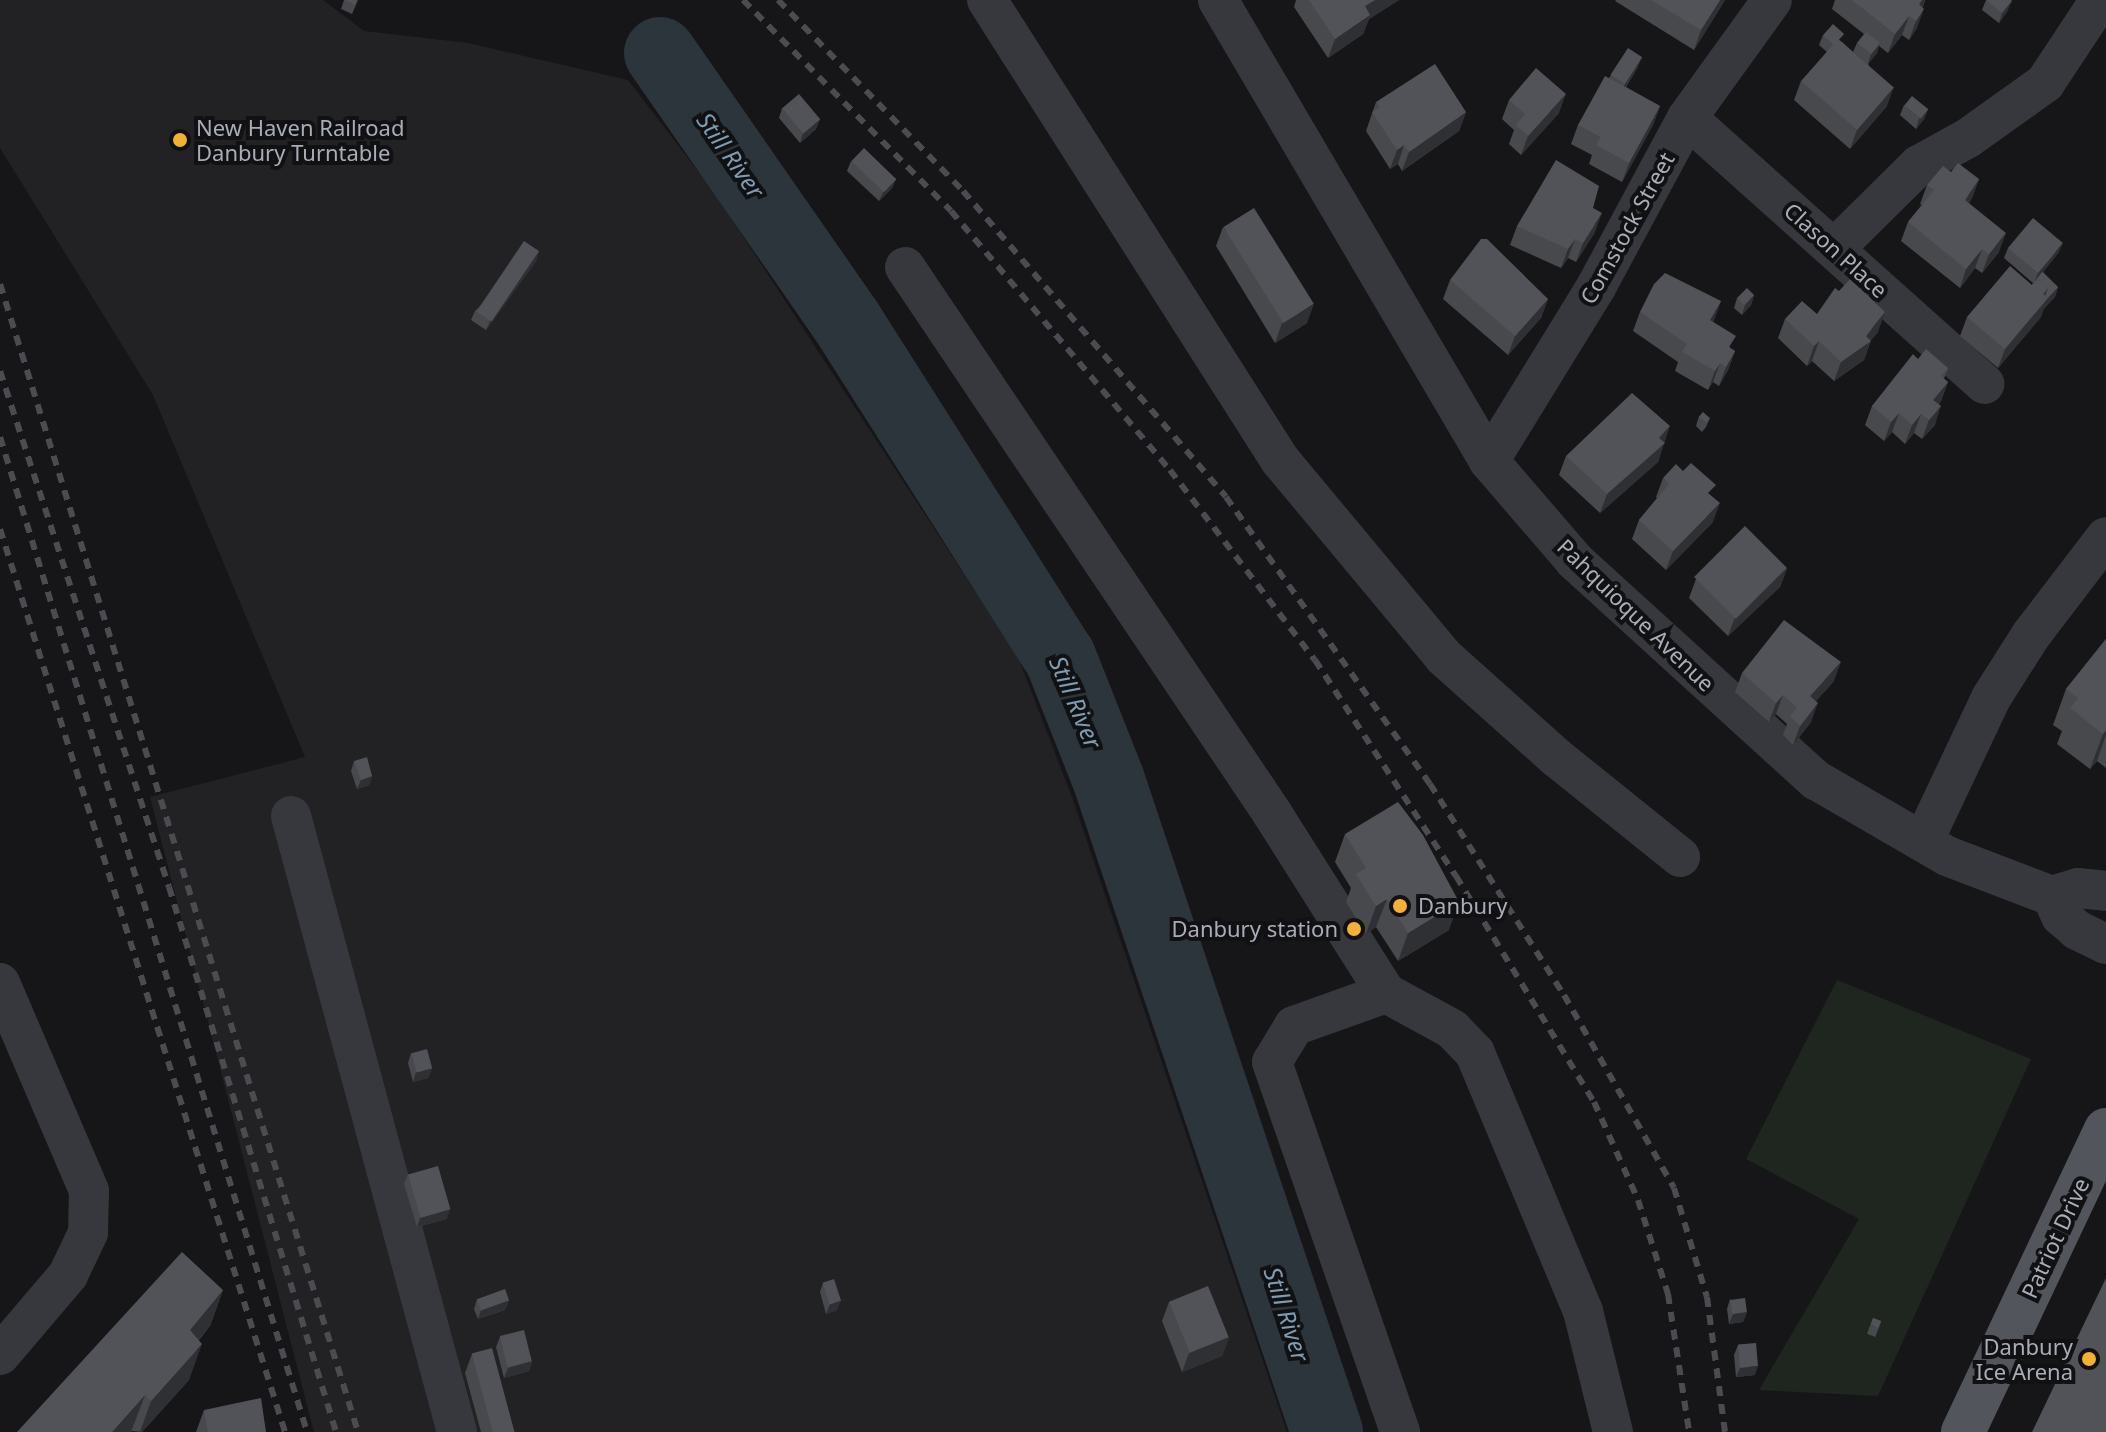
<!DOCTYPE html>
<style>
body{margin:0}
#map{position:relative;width:2106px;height:1432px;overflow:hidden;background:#161618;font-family:"Noto Sans",sans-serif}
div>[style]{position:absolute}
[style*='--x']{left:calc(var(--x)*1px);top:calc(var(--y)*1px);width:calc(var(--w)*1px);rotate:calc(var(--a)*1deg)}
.built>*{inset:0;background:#222225}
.green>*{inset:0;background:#1e261f}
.river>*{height:72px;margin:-36px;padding:0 36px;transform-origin:36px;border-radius:36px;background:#2c353c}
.minor>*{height:40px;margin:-20px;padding:0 20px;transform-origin:20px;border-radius:20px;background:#37383d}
.major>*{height:44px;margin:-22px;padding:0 22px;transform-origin:22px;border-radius:22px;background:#53555c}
.rail>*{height:6px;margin-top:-3px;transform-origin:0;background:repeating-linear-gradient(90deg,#4a4c52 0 10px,transparent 0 18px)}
.wall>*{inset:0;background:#47494d;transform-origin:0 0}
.shaded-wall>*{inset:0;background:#2f3033}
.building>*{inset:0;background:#525359;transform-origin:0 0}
.dots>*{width:22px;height:22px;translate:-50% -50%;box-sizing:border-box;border:4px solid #111113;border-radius:50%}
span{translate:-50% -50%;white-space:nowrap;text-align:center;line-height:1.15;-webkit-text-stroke:8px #111113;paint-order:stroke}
.poi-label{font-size:22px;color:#a8adb8}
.left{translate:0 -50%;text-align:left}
.right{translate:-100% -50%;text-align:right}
.street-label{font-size:22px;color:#a8adb8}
.water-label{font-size:24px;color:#7f9bb3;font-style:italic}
</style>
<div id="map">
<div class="built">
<div style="clip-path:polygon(0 0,323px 0,364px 31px,468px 43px,628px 80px,714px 192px,1018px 657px,1072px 797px,1287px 1432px,314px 1432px,150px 797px,305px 757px,153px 395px,0 148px)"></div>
</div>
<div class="green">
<div style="clip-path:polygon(1837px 980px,2031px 1059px,1878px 1396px,1759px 1390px,1859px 1219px,1746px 1159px)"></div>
</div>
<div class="river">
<div style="--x:660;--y:53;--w:328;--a:55.2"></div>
<div style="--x:847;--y:322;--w:397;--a:57.6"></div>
<div style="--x:1060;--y:657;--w:133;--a:68.4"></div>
<div style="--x:1109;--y:781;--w:687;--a:71.49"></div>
</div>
<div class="minor">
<div style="--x:987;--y:0;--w:545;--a:57.5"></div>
<div style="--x:1280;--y:460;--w:256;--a:50.2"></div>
<div style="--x:1444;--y:657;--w:152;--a:41.8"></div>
<div style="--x:1557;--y:758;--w:158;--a:38.8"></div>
<div style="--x:1218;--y:0;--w:535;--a:59.55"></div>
<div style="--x:1489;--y:461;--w:132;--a:49.3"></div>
<div style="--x:1575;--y:561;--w:326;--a:42.3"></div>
<div style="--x:1816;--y:780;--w:151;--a:30.1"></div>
<div style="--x:1947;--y:856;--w:112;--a:20.9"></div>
<div style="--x:2052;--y:896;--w:22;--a:66"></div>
<div style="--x:2061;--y:916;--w:21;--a:41"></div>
<div style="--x:2077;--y:930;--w:32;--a:26"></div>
<div style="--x:1687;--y:118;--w:399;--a:41.8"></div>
<div style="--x:1835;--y:248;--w:118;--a:-44.7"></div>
<div style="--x:1919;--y:165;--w:56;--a:-28.9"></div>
<div style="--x:1968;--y:138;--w:95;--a:-35.5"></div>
<div style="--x:2045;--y:83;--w:100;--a:-56.5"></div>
<div style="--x:905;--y:267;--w:658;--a:56.09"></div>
<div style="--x:1272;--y:813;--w:213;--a:57.7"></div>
<div style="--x:1386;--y:993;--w:75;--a:28.6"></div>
<div style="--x:1452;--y:1029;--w:33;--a:46"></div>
<div style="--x:1475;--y:1053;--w:280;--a:67.3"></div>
<div style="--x:1583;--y:1311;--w:125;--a:76.1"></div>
<div style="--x:1489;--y:461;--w:204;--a:-58.4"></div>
<div style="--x:1596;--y:287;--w:192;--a:-61.7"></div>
<div style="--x:1687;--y:118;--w:145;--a:-54.2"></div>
<div style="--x:291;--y:816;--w:638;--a:74.92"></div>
<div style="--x:1923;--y:842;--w:159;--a:-64.7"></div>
<div style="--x:1991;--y:698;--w:75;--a:-57.6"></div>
<div style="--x:2031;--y:635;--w:123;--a:-52.6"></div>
<div style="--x:2052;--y:896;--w:27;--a:-17"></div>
<div style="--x:2078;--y:888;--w:28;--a:6"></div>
<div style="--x:0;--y:983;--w:226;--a:66.8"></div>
<div style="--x:89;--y:1191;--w:42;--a:91.4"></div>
<div style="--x:88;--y:1233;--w:47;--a:115.5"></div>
<div style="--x:68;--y:1275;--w:105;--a:130.4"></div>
<div style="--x:1386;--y:993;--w:98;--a:160.3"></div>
<div style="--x:1294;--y:1026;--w:42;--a:121.4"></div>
<div style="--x:1272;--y:1062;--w:392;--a:70.9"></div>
</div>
<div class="major">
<div style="--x:1963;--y:1432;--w:334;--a:-64.7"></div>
</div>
<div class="rail">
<div style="--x:743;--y:0;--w:296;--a:45.4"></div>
<div style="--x:951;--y:211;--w:339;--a:49.8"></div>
<div style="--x:1170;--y:470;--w:239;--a:52.7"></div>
<div style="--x:1315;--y:660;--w:258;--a:56.9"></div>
<div style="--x:1456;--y:876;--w:265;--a:58.6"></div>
<div style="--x:1594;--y:1102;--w:107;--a:65.8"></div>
<div style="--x:1638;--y:1200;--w:99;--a:72.3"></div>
<div style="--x:1668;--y:1294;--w:140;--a:81.3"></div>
<div style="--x:778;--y:0;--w:266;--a:45.9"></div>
<div style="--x:963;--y:191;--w:403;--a:49.3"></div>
<div style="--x:1226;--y:497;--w:352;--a:54.6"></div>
<div style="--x:1430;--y:784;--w:250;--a:57.6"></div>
<div style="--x:1564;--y:995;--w:222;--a:60.3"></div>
<div style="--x:1674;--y:1188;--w:114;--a:73.2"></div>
<div style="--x:1707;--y:1297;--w:136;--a:82.4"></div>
<div style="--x:0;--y:284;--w:1203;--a:72.68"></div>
<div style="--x:0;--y:371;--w:543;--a:71.87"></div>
<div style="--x:169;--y:887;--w:570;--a:72.96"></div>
<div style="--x:0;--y:437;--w:1041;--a:72.85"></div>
<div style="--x:0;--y:529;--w:947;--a:72.48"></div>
</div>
<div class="wall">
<div style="clip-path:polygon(344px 0,358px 0,352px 14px,341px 9px)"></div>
<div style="clip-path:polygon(1296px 0,1399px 0,1369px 19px,1363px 34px,1328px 58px,1294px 7px)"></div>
<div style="clip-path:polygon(1616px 0,1725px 0,1694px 50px,1615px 1px)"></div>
<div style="clip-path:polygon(1835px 0,1925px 0,1917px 28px,1909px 40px,1902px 35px,1888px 53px,1879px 46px,1877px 53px,1868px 64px,1887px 106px,1850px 149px,1794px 100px,1801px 81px,1827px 52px,1819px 45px,1823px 35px,1841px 41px,1853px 52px,1857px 43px,1864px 34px,1832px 9px)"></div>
<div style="clip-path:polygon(1986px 0,2008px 10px,1999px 23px,1982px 10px)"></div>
<div style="clip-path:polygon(1638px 67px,1626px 87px,1660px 106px,1653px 125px,1622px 182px,1589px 164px,1592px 155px,1571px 144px,1578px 125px,1611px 75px)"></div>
<div style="clip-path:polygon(1509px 100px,1559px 113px,1521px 155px,1509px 144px,1514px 130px,1502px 119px)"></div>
<div style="clip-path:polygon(1376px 102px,1466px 112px,1459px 131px,1402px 171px,1398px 164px,1390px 169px,1366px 131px)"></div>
<div style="clip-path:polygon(1904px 105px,1928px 109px,1924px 119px,1916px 129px,1900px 115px)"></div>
<div style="clip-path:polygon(782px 108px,820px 119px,816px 129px,800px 143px,779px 118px)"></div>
<div style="clip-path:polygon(851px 161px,896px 179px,892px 188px,879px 201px,847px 171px)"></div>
<div style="clip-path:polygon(1951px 172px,1979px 179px,1972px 198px,1969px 203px,1999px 252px,1982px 273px,1975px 268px,1960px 288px,1901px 241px,1908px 222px,1922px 205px,1920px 204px,1927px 185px)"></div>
<div style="clip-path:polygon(1593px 208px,1595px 232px,1576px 262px,1568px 258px,1561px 268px,1510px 245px,1517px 226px)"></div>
<div style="clip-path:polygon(1223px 227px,1307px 323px,1275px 343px,1216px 246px)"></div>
<div style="clip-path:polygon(2008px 248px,2059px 252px,2043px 272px,2058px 287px,2055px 297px,2043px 309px,2041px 317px,1998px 368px,1960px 336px,1967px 317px,2032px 285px,2033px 283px,2004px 258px)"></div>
<div style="clip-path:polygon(539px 251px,536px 261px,486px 330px,471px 320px,475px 311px)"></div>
<div style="clip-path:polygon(1450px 280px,1548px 299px,1541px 318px,1508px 355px,1443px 299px)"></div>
<div style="clip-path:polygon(1754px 295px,1751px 305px,1742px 315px,1734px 308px,1737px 298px)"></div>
<div style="clip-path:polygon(1721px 301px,1713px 322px,1731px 349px,1735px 351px,1728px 370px,1719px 386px,1713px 382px,1708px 390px,1675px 371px,1678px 362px,1633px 331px,1640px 312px)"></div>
<div style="clip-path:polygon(1817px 314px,1878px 332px,1871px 340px,1864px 360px,1834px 381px,1812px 361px,1807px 366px,1778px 338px,1785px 319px)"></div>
<div style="clip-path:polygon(1918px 359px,1948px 368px,1944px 379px,1948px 382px,1941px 401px,1939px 404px,1935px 425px,1922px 439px,1914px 433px,1905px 444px,1892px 432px,1884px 441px,1865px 425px,1872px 406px)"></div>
<div style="clip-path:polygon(1699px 416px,1710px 418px,1706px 427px,1702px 432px,1696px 426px)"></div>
<div style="clip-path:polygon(1664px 442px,1658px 462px,1600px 513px,1559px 475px,1566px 456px)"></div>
<div style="clip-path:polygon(1663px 478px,1713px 522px,1666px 570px,1632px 539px,1639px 520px,1657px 498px,1656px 497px)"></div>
<div style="clip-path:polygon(1787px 568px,1780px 587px,1728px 636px,1689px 598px,1696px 579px)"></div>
<div style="clip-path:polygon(2106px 639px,2106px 768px,2097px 761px,2090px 769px,2057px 744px,2062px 731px,2053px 725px,2066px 689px)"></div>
<div style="clip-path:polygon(1742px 673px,1834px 681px,1816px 701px,1811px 722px,1793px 745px,1783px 735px,1787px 724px,1776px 714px,1769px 722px,1735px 692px)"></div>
<div style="clip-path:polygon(354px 761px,372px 776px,369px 785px,357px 789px,351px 771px)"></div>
<div style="clip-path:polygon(1345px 834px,1449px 930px,1398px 961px,1376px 927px,1366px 934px,1346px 902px,1351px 888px,1335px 862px)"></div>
<div style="clip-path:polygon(411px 1053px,432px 1068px,428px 1078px,413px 1082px,408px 1063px)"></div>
<div style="clip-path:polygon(408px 1174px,447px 1219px,417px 1227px,404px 1184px)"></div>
<div style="clip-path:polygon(823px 1283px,837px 1310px,826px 1314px,820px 1292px)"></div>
<div style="clip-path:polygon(223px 1290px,210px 1326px,199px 1340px,189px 1380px,142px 1432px,132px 1431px,131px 1432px,17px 1432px)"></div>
<div style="clip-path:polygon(477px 1299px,509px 1300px,505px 1310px,478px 1319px,474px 1309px)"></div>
<div style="clip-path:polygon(1730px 1299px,1747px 1312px,1743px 1322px,1729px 1324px,1727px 1309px)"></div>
<div style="clip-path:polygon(1169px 1302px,1229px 1337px,1222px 1356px,1182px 1372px,1162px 1321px)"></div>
<div style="left:1873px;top:1318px;width:9px;height:17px;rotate:21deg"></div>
<div style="clip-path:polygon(500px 1337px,532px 1361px,529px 1371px,504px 1378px,496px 1347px)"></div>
<div style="clip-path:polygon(1738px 1345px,1755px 1375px,1736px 1377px,1734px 1355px)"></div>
<div style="clip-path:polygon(472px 1354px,514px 1432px,481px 1432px,465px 1373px)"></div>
<div style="clip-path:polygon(204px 1410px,266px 1432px,196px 1432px)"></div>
</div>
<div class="shaded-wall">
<div style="clip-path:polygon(1375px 0,1399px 0,1369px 19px,1363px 34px,1328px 58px,1335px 39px,1365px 6px)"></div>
<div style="clip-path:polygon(1720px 0,1725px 0,1694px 50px,1701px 30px)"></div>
<div style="clip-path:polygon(1922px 0,1925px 0,1922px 10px,1919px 4px)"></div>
<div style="clip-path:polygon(2012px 1px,2008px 10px,1999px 23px,2002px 13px)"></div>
<div style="clip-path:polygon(1924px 9px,1917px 28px,1909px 40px,1916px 21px)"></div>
<div style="clip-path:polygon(1909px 16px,1902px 35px,1888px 53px,1895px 34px)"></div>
<div style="clip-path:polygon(1880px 43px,1877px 53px,1868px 64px,1871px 54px)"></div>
<div style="clip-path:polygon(1642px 57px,1638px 67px,1621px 94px,1625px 84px)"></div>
<div style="clip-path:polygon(1894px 87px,1887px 106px,1850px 149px,1857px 130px)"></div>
<div style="clip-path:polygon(1566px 94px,1559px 113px,1521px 155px,1528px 136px)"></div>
<div style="clip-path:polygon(1660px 106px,1653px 125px,1622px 182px,1629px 163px)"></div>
<div style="clip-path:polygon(1928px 109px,1924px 119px,1916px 129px,1919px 119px)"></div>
<div style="clip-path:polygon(1466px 112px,1459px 131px,1402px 171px,1409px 152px)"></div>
<div style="clip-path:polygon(820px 119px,816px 129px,800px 143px,803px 133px)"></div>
<div style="clip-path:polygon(1404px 145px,1398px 164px,1390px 169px,1397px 150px)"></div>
<div style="clip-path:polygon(896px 179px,892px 188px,879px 201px,883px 192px)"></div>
<div style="clip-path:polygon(1979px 179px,1972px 198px,1958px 219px,1965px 200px)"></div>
<div style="clip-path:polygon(1602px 213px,1595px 232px,1576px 262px,1583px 243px)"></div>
<div style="clip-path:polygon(2006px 233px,1999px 252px,1982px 273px,1989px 254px)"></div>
<div style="clip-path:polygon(1575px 239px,1568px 258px,1561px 268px,1568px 249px)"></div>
<div style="clip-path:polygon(2063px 243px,2059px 252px,2034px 283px,2038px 273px)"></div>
<div style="clip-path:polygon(1982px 249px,1975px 268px,1960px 288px,1966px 269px)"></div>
<div style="clip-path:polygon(539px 251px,536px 261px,486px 330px,490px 321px)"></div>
<div style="clip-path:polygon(2058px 287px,2055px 297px,2044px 309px,2047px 299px)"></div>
<div style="clip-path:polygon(2048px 288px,2048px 298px,2041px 317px,1998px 368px,2005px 349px)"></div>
<div style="clip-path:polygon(1754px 295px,1751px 305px,1742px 315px,1745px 305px)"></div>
<div style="clip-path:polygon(1548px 299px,1541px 318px,1508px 355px,1515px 336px)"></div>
<div style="clip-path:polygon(1721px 301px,1714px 320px,1703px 339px,1710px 320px)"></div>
<div style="clip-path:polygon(1314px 304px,1307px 323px,1275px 343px,1282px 323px)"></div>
<div style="clip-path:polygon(1885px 312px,1878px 332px,1870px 341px,1864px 360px,1834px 381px,1841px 362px,1866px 336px)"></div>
<div style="clip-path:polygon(1819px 341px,1812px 361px,1807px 366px,1814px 346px)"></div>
<div style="clip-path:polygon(1735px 351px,1728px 370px,1719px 386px,1726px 367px)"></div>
<div style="clip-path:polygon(1720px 363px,1713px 382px,1708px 390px,1715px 371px)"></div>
<div style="clip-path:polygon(1948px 382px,1941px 401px,1926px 419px,1933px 400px)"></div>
<div style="clip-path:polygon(1941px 406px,1935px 425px,1922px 439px,1929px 420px)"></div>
<div style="clip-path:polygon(1899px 413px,1892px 432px,1884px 441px,1891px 422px)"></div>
<div style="clip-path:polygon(1921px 414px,1914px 433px,1905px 444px,1912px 425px)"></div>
<div style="clip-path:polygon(1670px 426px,1658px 462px,1600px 513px,1607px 494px)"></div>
<div style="clip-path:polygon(1720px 503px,1713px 522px,1666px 570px,1673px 551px)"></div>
<div style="clip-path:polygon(1787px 568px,1780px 587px,1728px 636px,1735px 617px)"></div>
<div style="clip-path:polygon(1841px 662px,1834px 681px,1804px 715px,1810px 696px)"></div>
<div style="clip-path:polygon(1783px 695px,1776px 714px,1769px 722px,1776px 703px)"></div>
<div style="clip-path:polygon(1818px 703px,1811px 722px,1793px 745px,1800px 726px)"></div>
<div style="clip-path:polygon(2106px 730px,2106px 735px,2097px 761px,2090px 769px,2103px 734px)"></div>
<div style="clip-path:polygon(372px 776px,369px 785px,357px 789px,361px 780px)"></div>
<div style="clip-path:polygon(1387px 899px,1376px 927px,1366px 934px,1376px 906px)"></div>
<div style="clip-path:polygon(1459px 902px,1449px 930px,1398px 961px,1408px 933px)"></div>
<div style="clip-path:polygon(432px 1068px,428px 1078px,413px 1082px,416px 1072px)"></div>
<div style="clip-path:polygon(450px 1209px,447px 1219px,417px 1227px,420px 1218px)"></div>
<div style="clip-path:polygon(223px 1290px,210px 1326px,177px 1365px,190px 1330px)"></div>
<div style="clip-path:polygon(509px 1300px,505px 1310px,478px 1319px,481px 1310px)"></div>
<div style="clip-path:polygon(841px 1301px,837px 1310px,826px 1314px,830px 1304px)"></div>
<div style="clip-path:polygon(1747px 1312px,1743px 1322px,1729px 1324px,1733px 1314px)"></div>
<div style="clip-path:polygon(1229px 1337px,1222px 1356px,1182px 1372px,1189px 1353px)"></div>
<div style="clip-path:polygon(202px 1344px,189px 1380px,142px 1432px,140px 1432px,151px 1401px)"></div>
<div style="clip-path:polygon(532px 1361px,529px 1371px,504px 1378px,508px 1368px)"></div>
<div style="clip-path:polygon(1758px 1366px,1755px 1375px,1736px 1377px,1740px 1368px)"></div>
<div style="clip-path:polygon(145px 1395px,131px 1432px,112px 1432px)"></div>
</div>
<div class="building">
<div style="clip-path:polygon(345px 0,357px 0,355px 5px)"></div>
<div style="clip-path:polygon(1309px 0,1375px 0,1365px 6px,1370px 15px,1335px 39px)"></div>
<div style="clip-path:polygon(1651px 0,1720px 0,1701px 30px)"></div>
<div style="clip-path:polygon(1852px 0,1922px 0,1919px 4px,1924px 9px,1916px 21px,1909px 16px,1895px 34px)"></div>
<div style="clip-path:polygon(1986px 0,2011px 0,2012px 1px,2002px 13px)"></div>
<div style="left:1833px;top:24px;width:15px;height:15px;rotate:42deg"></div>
<div style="left:1866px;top:32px;width:18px;height:14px;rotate:38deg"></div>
<div style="left:1838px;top:39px;width:74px;height:56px;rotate:41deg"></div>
<div style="left:1628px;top:48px;width:17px;height:32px;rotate:33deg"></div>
<div style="clip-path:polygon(1435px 64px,1466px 112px,1409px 152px,1404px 145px,1397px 150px,1372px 112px,1380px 107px,1376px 102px)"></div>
<div style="clip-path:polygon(1536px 68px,1566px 94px,1528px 136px,1516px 125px,1525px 114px,1509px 100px)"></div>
<div style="clip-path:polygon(1605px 76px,1660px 106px,1629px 163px,1596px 145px,1601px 137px,1578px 125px)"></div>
<div style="left:799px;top:94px;width:33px;height:22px;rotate:50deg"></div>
<div style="left:1912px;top:96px;width:21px;height:12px;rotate:39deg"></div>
<div style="left:864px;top:148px;width:45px;height:18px;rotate:44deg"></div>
<div style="clip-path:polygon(1556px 160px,1599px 186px,1593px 208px,1602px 213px,1583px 243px,1575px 239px,1568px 249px,1517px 226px)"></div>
<div style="clip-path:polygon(1958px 163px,1979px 179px,1965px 200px,2006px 233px,1989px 254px,1982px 249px,1966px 269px,1908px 222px,1934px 190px,1927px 185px,1943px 166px,1951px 172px)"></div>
<div style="left:1254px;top:208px;width:113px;height:36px;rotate:58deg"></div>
<div style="left:2033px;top:218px;width:39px;height:39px;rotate:40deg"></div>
<div style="clip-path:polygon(1481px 239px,1487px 239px,1548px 299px,1515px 336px,1450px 280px)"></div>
<div style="left:524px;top:241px;width:18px;height:85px;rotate:34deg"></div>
<div style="clip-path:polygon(2010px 266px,2032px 285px,2038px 279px,2048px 288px,2043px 294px,2048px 298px,2005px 349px,1967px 317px)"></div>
<div style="clip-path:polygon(2042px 272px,2058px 287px,2047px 299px,2048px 298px,2045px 296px,2048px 288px,2038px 279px,2032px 285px)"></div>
<div style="clip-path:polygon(1665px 273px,1721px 301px,1710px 320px,1736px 336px,1729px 347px,1735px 351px,1726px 367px,1720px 363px,1715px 371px,1682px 352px,1687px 344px,1640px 312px,1654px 284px)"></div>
<div style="clip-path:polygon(1850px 279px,1885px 312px,1866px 336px,1871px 341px,1841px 362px,1819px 341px,1814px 346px,1785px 319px,1802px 301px,1817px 314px,1835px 288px,1839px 291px)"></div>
<div style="left:1747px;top:288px;width:10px;height:14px;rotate:45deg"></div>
<div style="clip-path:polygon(1926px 349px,1948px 368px,1941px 376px,1948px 382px,1933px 400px,1941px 406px,1929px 420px,1921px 414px,1912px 425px,1899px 413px,1891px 422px,1872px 406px,1913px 354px,1918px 359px)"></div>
<div style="clip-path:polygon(1632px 393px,1670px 426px,1659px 438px,1665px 443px,1607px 494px,1566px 456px)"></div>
<div style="left:1703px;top:412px;width:9px;height:6px;rotate:41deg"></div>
<div style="clip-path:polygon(1691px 463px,1716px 485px,1708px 493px,1720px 503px,1673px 551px,1639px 520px,1669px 484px,1663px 478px,1676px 464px,1683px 471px)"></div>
<div style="left:1745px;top:526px;width:59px;height:72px;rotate:45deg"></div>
<div style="clip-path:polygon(1784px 620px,1841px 662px,1810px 696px,1818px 703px,1800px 726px,1790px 716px,1797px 708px,1783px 695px,1776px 703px,1742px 673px)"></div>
<div style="clip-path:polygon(2106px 639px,2106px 730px,2103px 734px,2070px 708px,2078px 698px,2066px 689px)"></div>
<div style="clip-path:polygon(367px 757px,372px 776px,361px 780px,354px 761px)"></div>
<div style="clip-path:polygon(1398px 802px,1423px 835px,1459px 902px,1408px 933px,1387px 899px,1376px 906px,1356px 874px,1366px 868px,1345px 834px)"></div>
<div style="left:427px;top:1049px;width:20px;height:16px;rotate:75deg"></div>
<div style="left:438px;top:1166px;width:45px;height:31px;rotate:74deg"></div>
<div style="clip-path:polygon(182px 1252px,223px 1290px,190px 1330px,202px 1344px,151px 1401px,145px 1395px,112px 1432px,17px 1432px)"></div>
<div style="clip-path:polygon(2106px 1278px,2106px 1432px,2032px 1432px)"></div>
<div style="left:834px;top:1279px;width:23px;height:12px;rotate:72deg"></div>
<div style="left:1208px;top:1286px;width:55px;height:42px;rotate:68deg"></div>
<div style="left:505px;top:1289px;width:12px;height:30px;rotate:70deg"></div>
<div style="left:1745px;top:1298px;width:14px;height:15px;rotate:82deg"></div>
<div style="clip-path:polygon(1873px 1318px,1881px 1321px,1878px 1328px,1871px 1324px)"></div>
<div style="left:524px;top:1330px;width:32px;height:25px;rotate:76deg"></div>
<div style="left:1756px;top:1343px;width:23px;height:18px;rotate:85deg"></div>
<div style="left:492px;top:1348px;width:87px;height:21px;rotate:75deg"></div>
<div style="clip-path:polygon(261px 1398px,266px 1432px,208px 1432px,204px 1410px)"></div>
</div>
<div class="dots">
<div style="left:180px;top:140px;background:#f2b134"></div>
<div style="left:1400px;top:906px;background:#f2b134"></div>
<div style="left:1354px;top:929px;background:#f2b134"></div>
<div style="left:2089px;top:1359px;background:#f2b134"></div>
</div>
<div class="poi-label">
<span class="left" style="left:196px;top:140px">New Haven Railroad<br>Danbury Turntable</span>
<span class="left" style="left:1418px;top:906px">Danbury</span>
<span class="right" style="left:1338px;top:929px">Danbury station</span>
<span class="right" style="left:2073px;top:1359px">Danbury<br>Ice Arena</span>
</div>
<div class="street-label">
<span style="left:1627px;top:228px;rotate:-61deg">Comstock Street</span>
<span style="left:1836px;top:250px;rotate:42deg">Clason Place</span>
<span style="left:1636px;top:615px;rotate:44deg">Pahquioque Avenue</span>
<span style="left:2055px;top:1238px;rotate:-65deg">Patriot Drive</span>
</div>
<div class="water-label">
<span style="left:731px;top:155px;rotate:55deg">Still River</span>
<span style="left:1076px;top:702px;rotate:67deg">Still River</span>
<span style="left:1287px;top:1314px;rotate:72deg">Still River</span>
</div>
</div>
